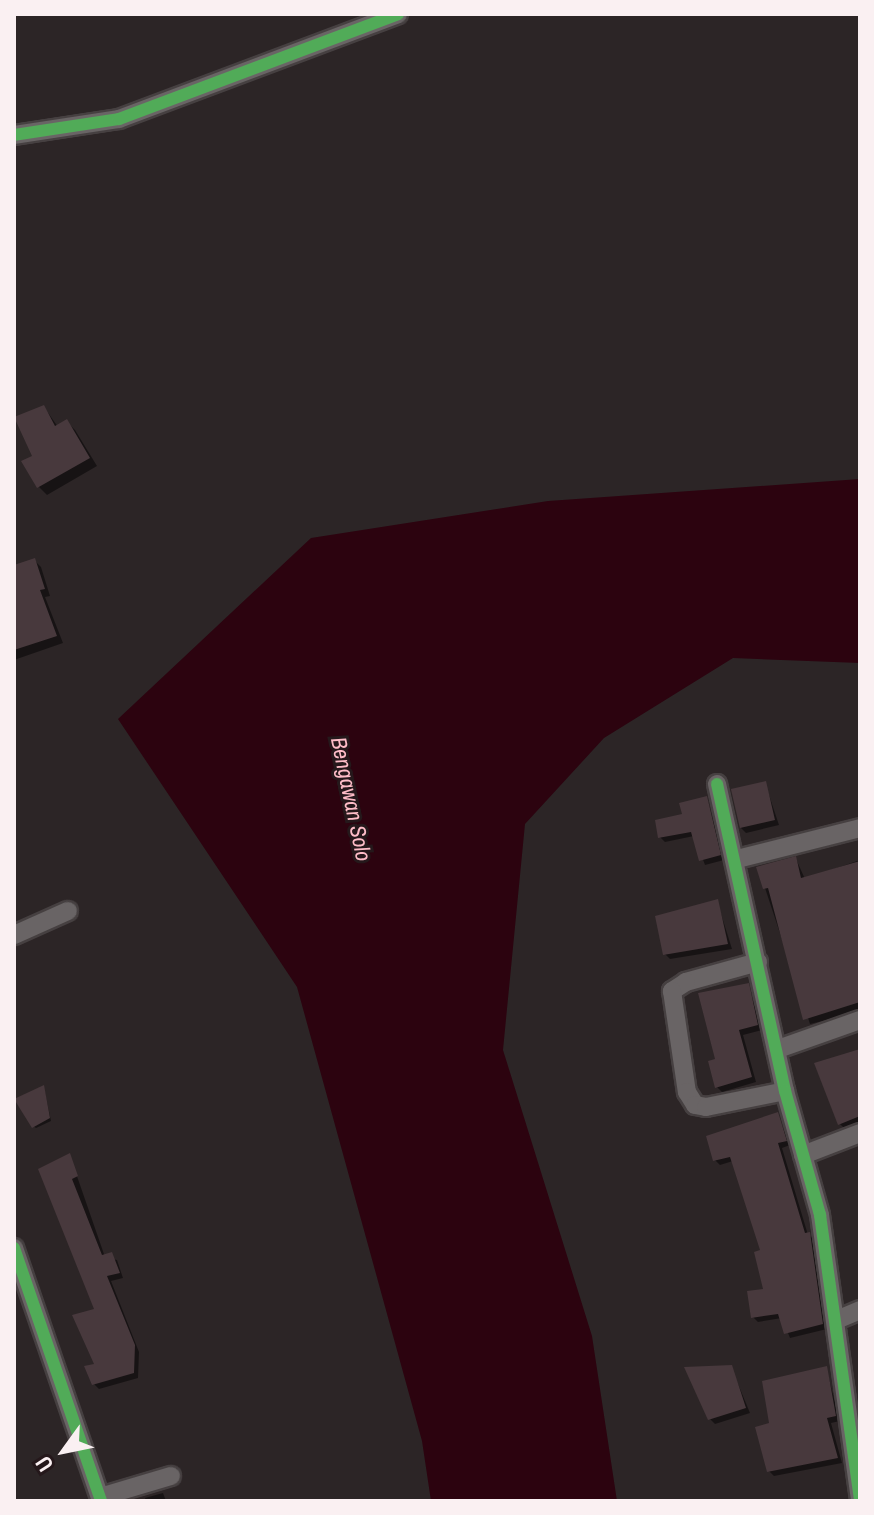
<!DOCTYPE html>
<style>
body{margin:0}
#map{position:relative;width:874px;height:1515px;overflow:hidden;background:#2c2526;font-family:"Archivo Narrow",sans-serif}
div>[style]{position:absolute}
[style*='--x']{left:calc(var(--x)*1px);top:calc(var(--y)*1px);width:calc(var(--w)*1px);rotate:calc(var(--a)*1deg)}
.water>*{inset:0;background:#2c030f}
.shadow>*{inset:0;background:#0007}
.building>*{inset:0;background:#48393d;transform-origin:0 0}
.roads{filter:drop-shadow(2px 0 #464041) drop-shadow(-2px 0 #464041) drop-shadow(0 2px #464041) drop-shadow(0 -2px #464041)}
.street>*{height:18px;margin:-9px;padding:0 9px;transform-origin:9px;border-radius:9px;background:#696465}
.cycleway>*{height:12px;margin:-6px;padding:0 6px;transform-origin:6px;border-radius:6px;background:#51ab58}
span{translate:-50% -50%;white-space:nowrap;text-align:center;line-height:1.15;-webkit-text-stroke:6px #25181b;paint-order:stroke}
.water-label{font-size:22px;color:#fdbcc7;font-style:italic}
.frame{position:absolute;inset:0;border:16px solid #faf0f2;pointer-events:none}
.north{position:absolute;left:24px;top:1411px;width:80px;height:80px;-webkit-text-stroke:6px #25181b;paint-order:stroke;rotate:237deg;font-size:22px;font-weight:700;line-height:32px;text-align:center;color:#faf0f2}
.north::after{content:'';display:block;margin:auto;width:28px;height:36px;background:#faf0f2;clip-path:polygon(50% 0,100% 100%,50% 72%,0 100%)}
</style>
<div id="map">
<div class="water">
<div style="clip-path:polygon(860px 479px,860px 663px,733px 658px,604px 738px,525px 824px,503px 1050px,592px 1336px,617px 1501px,431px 1501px,422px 1441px,297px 987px,118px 719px,311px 538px,548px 501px)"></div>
</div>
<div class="shadow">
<div style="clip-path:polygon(44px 407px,58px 427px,67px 422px,75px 430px,97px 466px,47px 495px,39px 487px,35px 457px)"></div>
<div style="clip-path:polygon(34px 560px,41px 567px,50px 596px,45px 597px,63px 643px,14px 660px,14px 567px)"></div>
<div style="clip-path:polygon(765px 783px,779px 825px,746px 833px,741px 828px)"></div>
<div style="clip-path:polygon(707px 798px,724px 860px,705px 865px,694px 836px,665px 842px,660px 837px)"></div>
<div style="clip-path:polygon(796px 859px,805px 879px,860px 860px,860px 1012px,810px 1024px,765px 888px)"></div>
<div style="clip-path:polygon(717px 901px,732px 949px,670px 959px,665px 954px)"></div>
<div style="clip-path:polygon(748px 985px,762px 1030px,743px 1035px,756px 1082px,722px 1092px,717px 1087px)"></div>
<div style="clip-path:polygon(860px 1051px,860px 1123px,845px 1129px,840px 1124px)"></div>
<div style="clip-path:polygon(44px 1088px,51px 1121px,36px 1128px,33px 1126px)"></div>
<div style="clip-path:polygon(777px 1114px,790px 1145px,782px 1148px,808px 1235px,814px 1239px,827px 1329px,790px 1338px,782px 1318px,758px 1322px,753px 1317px,766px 1290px,762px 1252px,733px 1161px,720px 1165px,715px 1160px)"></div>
<div style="clip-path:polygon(70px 1156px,105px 1257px,117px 1260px,123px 1278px,111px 1281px,139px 1352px,138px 1378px,99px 1389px,94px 1384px,97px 1310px,40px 1170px)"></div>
<div style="clip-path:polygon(731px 1367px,750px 1413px,715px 1424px,710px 1419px)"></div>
<div style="clip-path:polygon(826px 1368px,840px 1421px,831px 1423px,842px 1463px,774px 1476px,769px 1471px)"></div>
<div style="clip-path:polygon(163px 1493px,166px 1501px,146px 1501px,145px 1498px)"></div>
</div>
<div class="building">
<div style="clip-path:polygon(44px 405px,55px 426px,67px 419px,90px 458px,37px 488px,21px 461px,32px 456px,14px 417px)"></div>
<div style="clip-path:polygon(35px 558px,45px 589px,40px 590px,57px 636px,14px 650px,14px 565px)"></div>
<div style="left:766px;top:781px;width:40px;height:36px;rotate:77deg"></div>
<div style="clip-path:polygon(707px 796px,721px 855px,699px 861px,691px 832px,658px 838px,655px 820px,682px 814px,679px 803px)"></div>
<div style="clip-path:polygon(796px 856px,801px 878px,860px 861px,860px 1002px,803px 1020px,768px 888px,763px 889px,756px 867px)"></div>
<div style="clip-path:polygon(718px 899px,728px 944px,663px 955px,655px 916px)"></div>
<div style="clip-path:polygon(749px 983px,758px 1025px,739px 1030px,752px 1077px,715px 1088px,708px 1061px,715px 1059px,698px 993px)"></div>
<div style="clip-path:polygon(860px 1049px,860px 1116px,838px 1125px,814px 1063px)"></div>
<div style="clip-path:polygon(44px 1085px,50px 1118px,32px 1128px,14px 1099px)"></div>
<div style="clip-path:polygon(778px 1112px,787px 1141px,778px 1143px,805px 1233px,810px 1232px,823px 1324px,784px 1334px,778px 1314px,751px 1318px,747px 1291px,763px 1289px,754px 1252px,760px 1250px,730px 1157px,713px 1161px,706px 1136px)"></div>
<div style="clip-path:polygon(70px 1153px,78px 1176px,72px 1179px,102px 1255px,112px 1252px,120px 1273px,107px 1276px,135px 1345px,134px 1373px,92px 1385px,84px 1366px,94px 1364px,72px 1315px,94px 1309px,38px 1169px)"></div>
<div style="clip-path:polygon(732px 1365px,746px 1408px,708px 1420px,684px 1367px)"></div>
<div style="clip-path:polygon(827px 1366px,836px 1416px,827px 1418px,838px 1458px,767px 1472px,755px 1427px,769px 1423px,762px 1381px)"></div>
</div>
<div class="roads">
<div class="street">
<div style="--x:14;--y:135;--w:106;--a:-8.7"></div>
<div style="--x:119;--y:119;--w:298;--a:-20.6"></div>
<div style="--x:717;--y:784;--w:314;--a:77.5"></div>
<div style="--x:785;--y:1091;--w:129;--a:74.2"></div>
<div style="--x:820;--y:1215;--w:288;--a:82"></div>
<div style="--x:737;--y:859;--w:127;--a:-14.1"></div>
<div style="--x:14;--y:935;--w:59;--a:-24"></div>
<div style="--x:758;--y:962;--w:75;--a:164.5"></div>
<div style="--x:686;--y:982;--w:17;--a:147"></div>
<div style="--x:672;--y:991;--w:102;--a:81.6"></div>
<div style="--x:687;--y:1092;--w:15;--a:58"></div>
<div style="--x:695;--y:1105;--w:11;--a:10"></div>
<div style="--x:706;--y:1107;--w:81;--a:-11.4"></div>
<div style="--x:778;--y:1049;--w:87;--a:-19.5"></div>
<div style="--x:803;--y:1155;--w:61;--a:-21.1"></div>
<div style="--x:14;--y:1248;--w:268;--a:71"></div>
<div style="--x:839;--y:1319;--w:23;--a:-23"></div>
<div style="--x:100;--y:1497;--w:74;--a:-16.5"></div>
</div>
</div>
<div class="cycleway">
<div style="--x:14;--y:135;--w:106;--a:-8.7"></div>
<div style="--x:119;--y:119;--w:298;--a:-20.6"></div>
<div style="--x:717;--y:784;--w:314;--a:77.5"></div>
<div style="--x:785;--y:1091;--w:129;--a:74.2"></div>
<div style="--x:820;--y:1215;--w:288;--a:82"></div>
<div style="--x:14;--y:1248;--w:268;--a:71"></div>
</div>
<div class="water-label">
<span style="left:351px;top:799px;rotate:78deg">Bengawan Solo</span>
</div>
<div class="frame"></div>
<div class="north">U</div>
</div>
